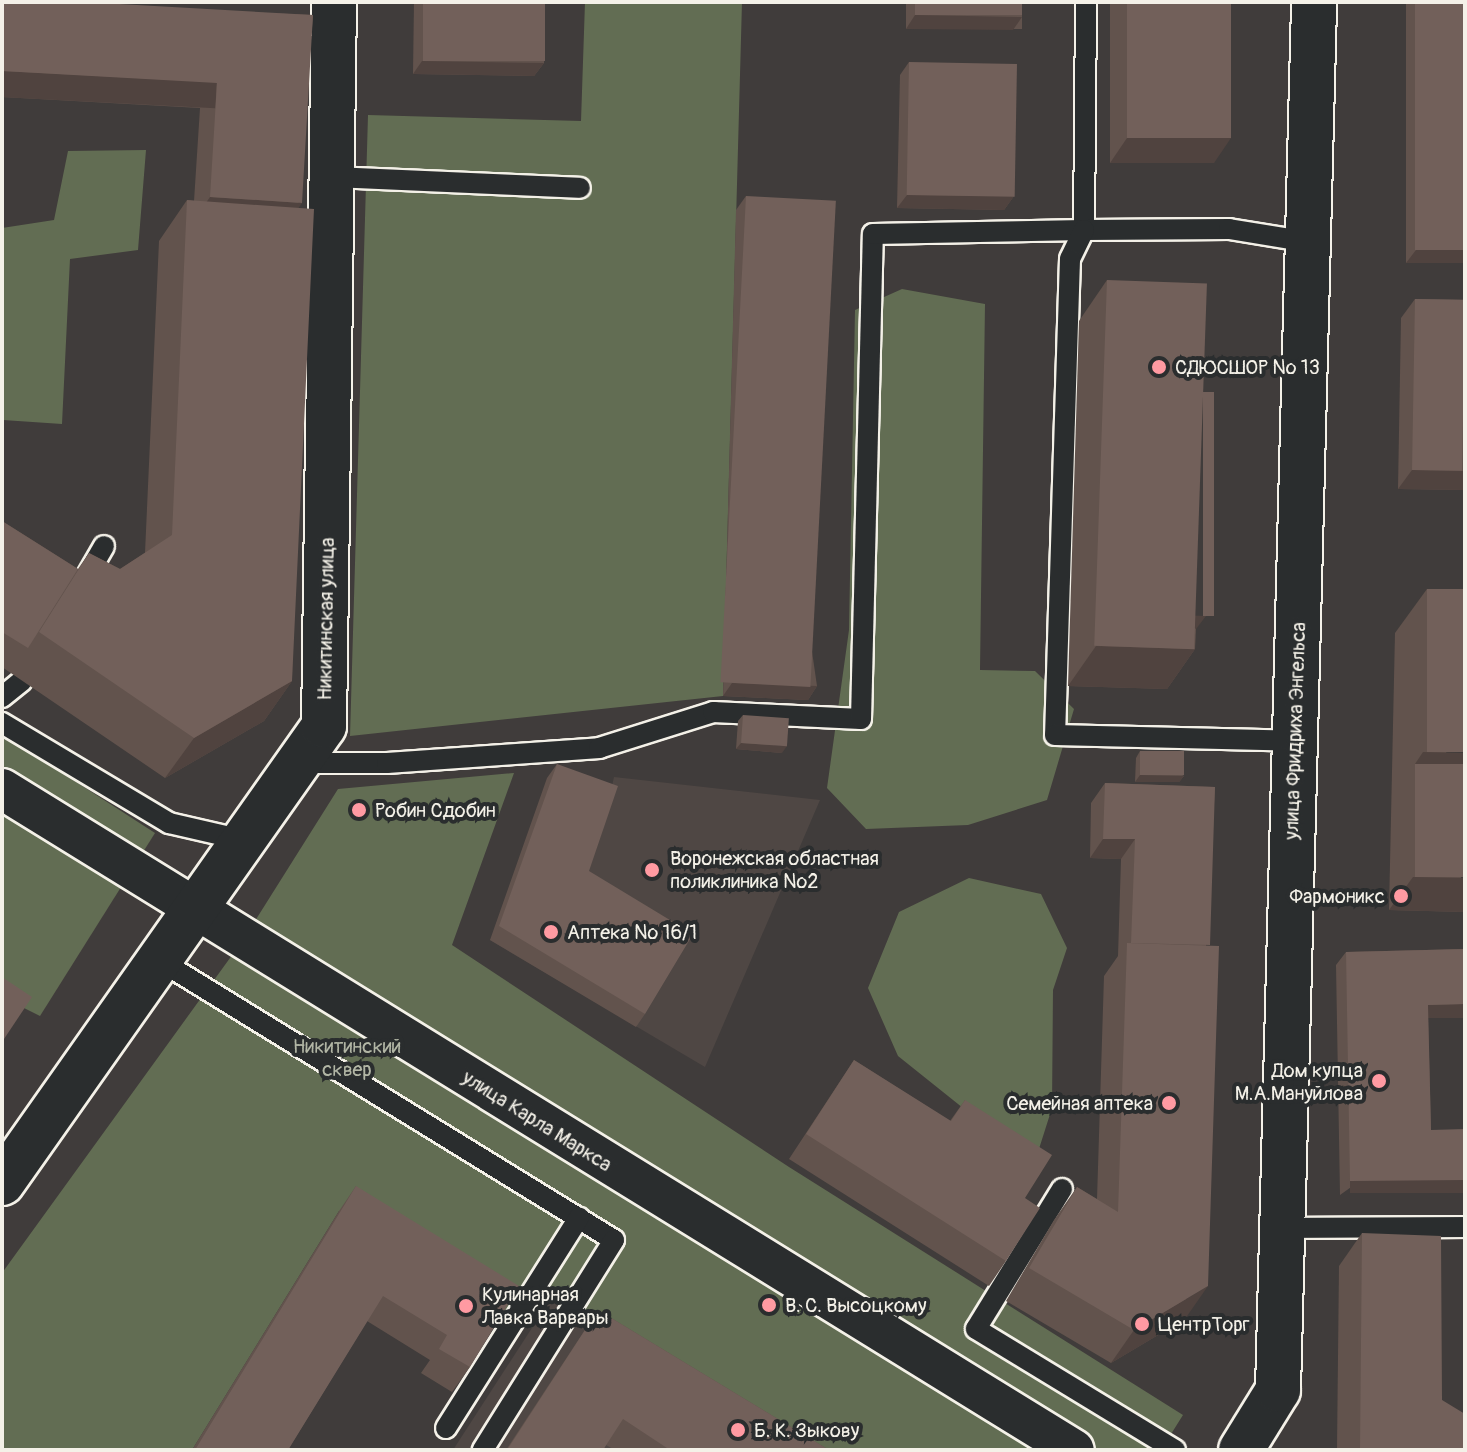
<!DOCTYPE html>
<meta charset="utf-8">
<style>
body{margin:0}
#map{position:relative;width:1467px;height:1452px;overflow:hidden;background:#403c3b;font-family:Pangolin,sans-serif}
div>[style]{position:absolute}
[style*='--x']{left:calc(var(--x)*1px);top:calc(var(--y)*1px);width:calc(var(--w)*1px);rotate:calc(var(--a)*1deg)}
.built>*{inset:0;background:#4f4744}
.green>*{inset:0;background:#626d53}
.roads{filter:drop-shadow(2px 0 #f4f1e8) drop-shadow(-2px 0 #f4f1e8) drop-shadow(0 2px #f4f1e8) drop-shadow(0 -2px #f4f1e8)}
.lane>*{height:20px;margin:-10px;padding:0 10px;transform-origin:10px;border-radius:10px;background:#2a2d2e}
.street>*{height:40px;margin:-20px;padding:0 20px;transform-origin:20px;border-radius:20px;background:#2a2d2e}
.secondary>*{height:44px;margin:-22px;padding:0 22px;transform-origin:22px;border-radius:22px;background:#2a2d2e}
.wall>*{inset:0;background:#62534d;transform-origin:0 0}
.shaded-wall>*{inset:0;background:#50433f;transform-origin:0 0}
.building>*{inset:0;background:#72605a;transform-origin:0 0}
.dots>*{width:22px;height:22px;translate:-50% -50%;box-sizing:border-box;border:4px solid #2a2d2e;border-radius:50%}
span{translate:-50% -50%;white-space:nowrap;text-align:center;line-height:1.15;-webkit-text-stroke:8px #2a2d2e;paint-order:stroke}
.poi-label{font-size:20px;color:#f4f1e8}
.left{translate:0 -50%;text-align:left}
.right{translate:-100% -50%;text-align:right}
.street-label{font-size:20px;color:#f4f1e8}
.park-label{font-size:20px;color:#b2b6a5}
.frame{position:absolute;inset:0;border:4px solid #f4f1e8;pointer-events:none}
</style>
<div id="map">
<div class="built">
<div style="clip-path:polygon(614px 777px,820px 800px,705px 1067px,490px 940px,609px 799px)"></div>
<div style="clip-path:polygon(550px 1300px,789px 1450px,453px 1450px)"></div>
</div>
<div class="green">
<div style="clip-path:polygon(585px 2px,742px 2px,723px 696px,350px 736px,368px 115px,581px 121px)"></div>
<div style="clip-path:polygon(146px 150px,138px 250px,70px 259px,62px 424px,3px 420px,2px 228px,54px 220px,68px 151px)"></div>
<div style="clip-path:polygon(902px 289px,985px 304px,980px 670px,1035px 671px,1074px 709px,1047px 800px,968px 825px,866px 829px,827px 788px,849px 630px,855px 310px)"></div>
<div style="clip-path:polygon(2px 734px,155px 833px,40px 1016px,2px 997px)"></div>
<div style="clip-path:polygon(514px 773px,452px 945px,789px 1167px,1183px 1415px,1161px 1450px,789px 1450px,550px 1300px,532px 1328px,339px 1211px,192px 1450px,2px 1450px,2px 1273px,243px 940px,338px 789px)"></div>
<div style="clip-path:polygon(969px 878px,1041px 894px,1067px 948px,1053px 990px,1052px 1108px,1038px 1152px,988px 1128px,898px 1056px,868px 988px,899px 912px)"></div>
</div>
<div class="roads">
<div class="lane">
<div style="--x:1086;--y:2;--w:228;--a:90.5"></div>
<div style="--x:1084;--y:230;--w:145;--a:-0.4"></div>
<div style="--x:1229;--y:229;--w:80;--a:9.3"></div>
<div style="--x:332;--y:177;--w:248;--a:2.5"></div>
<div style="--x:85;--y:579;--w:38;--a:-60"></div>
<div style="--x:2;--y:697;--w:26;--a:-39"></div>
<div style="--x:2;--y:723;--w:195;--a:30.9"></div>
<div style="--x:169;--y:823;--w:76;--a:12.9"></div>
<div style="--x:298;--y:763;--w:89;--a:0"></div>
<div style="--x:387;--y:763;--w:213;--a:-4"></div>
<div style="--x:599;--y:748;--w:120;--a:-17.5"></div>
<div style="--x:713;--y:712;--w:148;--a:2.7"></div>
<div style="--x:861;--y:719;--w:485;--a:-88.6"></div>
<div style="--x:873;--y:234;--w:211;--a:-1.1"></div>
<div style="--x:1084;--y:230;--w:32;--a:116"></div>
<div style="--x:1070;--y:259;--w:476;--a:91.8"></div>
<div style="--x:1055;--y:735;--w:240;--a:1.4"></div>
<div style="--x:159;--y:960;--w:534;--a:31.61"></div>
<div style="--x:614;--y:1240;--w:248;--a:122"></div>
<div style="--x:1062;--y:1189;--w:164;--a:121.6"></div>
<div style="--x:976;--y:1329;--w:233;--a:31.3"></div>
<div style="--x:1282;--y:1228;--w:183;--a:-0.3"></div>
<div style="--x:446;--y:1428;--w:249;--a:-57.7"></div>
</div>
<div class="street">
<div style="--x:2;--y:789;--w:1259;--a:31.66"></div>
</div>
<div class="secondary">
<div style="--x:2;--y:1183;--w:559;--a:-54.83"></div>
<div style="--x:324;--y:726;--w:724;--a:-89.21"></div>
<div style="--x:1241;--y:1450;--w:70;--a:-58.3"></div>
<div style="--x:1278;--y:1390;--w:1388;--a:-88.51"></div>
</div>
</div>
<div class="wall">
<div style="clip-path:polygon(2px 2px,313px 15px,298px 208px,292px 681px,264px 721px,165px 778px,2px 667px,2px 521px,78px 569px,89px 553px,120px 569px,145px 553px,159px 241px,187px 200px,194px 201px,200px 108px,2px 97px)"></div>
<div style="clip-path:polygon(414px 2px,545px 2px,544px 63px,534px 76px,413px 74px)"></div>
<div style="left:906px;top:2px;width:116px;height:27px"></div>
<div style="clip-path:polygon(1110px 2px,1231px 2px,1214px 163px,1110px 163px)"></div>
<div style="left:1406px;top:2px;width:59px;height:261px"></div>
<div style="clip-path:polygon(909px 62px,1014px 196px,1004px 210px,897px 208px,900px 75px)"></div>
<div style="clip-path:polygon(746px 196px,817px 686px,808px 700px,723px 696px,736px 210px)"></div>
<div style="clip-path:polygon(1107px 280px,1196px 629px,1195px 649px,1167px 689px,1068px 686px,1079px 321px)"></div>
<div style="clip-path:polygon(1415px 299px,1465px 300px,1465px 490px,1398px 489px,1401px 318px)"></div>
<div style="clip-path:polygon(1427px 589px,1465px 912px,1389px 910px,1395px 633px)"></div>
<div style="clip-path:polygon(743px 715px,782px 753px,736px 749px,738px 721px)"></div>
<div style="clip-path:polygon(1140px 751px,1184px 776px,1179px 782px,1135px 782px,1136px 758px)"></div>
<div style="clip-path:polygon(557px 764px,589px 871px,645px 1014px,636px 1027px,490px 940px,547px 778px)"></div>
<div style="clip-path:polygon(1105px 783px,1215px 787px,1185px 1319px,1111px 1363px,1006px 1301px,1054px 1220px,1077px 1187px,1097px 1199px,1104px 976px,1118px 956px,1121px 859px,1090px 858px,1091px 803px)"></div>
<div style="clip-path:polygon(1465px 949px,1465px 1018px,1428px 1018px,1431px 1130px,1340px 1195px,1336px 965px,1346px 952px)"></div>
<div style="clip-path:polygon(854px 1060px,950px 1121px,965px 1100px,1006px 1261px,989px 1286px,789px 1159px)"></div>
<div style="clip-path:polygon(356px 1186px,470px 1367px,452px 1392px,421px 1373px,430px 1360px,367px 1321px,288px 1450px,192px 1450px,339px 1211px)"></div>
<div style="clip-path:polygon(1362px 1233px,1442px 1400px,1465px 1450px,1337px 1450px,1339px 1266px)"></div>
<div style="clip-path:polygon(598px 1310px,829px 1450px,615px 1450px,606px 1445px,603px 1450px,506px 1450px)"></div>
</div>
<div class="shaded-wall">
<div style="clip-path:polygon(915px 15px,1022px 17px,1013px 30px,906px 29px)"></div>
<div style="clip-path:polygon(422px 61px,544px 63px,534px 76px,413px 74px)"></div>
<div style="left:2px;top:71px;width:215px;height:26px;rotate:3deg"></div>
<div style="clip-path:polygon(1127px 138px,1231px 138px,1214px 163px,1110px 163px)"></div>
<div style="clip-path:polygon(907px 195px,1014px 196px,1004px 210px,897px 208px)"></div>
<div style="clip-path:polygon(210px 197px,302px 203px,285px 228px,193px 222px)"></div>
<div style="clip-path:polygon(1416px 250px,1465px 250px,1465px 263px,1406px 263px)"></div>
<div style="clip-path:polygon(1412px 470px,1465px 471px,1465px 490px,1398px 489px)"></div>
<div style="clip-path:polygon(1178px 615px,1206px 616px,1196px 629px)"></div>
<div style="clip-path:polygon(1096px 646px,1195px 649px,1167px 689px,1068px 686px)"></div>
<div style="clip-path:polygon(292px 681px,264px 721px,165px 778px,194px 738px)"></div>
<div style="clip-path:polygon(732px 683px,817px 686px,808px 700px,723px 696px)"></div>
<div style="clip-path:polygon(741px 743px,787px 746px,782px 753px,736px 749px)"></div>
<div style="clip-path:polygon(1423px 752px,1465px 753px,1465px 798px,1415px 764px)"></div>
<div style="clip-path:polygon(1140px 775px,1184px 776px,1179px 782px,1135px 782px)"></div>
<div style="clip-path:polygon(1103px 839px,1135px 839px,1121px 859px,1090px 858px)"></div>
<div style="clip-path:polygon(1413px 877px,1465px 878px,1465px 912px,1389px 910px)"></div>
<div style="clip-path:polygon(1465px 1004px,1465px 1018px,1419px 1018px,1428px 1005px)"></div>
<div style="left:1465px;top:1180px;width:13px;height:115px;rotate:90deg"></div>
<div style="clip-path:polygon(1208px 1286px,1185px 1319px,1111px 1363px,1134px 1330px)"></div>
</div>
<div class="building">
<div style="clip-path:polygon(2px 2px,84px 2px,313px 15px,302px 203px,210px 197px,217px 83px,2px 71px)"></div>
<div style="left:423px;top:2px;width:122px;height:59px"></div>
<div style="left:915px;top:2px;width:107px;height:13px"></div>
<div style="left:1127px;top:2px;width:104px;height:136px"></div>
<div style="left:1415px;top:2px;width:50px;height:248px"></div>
<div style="left:909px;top:62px;width:108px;height:133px;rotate:1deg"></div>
<div style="left:746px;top:196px;width:90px;height:487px;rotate:3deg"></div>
<div style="clip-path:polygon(187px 200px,314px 209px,292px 681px,194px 738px,39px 632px,89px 553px,120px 569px,172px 535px)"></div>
<div style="left:1107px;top:280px;width:100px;height:366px;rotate:2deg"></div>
<div style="left:1415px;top:299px;width:50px;height:171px;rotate:1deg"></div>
<div style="left:1203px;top:392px;width:11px;height:224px"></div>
<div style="clip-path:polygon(2px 521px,78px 569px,28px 648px,2px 632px)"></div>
<div style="left:1427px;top:589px;width:38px;height:163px"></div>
<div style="left:743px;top:715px;width:46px;height:28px;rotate:4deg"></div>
<div style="left:1140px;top:751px;width:44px;height:24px"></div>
<div style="clip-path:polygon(557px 764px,618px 786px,589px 871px,693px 934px,645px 1014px,499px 926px)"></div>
<div style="left:1415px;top:764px;width:50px;height:113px"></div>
<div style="clip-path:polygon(1105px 783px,1215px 787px,1210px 945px,1131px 943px,1135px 839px,1103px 839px)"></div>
<div style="clip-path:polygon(1127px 943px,1219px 946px,1208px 1286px,1134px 1330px,1029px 1268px,1077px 1187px,1118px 1212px)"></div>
<div style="clip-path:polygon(1465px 949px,1465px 1004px,1428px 1005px,1431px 1130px,1465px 1129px,1465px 1180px,1350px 1181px,1346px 952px)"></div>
<div style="clip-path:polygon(2px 977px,32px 997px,2px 1042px)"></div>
<div style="clip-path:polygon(854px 1060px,951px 1121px,965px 1100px,1052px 1155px,1025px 1198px,1040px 1208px,1006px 1261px,806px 1134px)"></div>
<div style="clip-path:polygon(356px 1186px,519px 1286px,470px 1367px,439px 1349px,447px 1335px,383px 1296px,288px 1450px,195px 1450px)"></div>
<div style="clip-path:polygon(1362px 1233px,1441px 1236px,1442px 1400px,1465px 1414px,1465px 1450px,1360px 1450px)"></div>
<div style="clip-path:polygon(598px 1310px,829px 1450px,670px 1450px,623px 1419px,603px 1450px,507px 1450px)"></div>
</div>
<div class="dots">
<div style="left:1159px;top:367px;background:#ff9aa2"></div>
<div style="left:359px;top:810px;background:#ff9aa2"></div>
<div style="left:652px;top:870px;background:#ff9aa2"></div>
<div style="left:1401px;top:896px;background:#ff9aa2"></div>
<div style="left:551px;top:932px;background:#ff9aa2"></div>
<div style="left:1379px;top:1081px;background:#ff9aa2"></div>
<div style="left:1169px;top:1103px;background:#ff9aa2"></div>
<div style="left:769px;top:1305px;background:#ff9aa2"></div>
<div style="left:466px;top:1306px;background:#ff9aa2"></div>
<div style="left:1142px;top:1324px;background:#ff9aa2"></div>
<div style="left:738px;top:1430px;background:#ff9aa2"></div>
</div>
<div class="poi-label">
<span class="left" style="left:1175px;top:367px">СДЮСШОР № 13</span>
<span class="left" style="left:375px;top:810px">Робин Сдобин</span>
<span class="left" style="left:670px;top:870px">Воронежская областная<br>поликлиника №2</span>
<span class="right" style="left:1385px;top:896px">Фармоникс</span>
<span class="left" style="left:567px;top:932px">Аптека № 16/1</span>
<span class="right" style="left:1363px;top:1082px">Дом купца<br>М.А.Мануйлова</span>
<span class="right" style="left:1153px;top:1103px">Семейная аптека</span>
<span class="left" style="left:482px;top:1306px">Кулинарная<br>Лавка Варвары</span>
<span class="left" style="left:785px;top:1305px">В. С. Высоцкому</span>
<span class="left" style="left:1158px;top:1324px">ЦентрТорг</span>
<span class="left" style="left:754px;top:1430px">Б. К. Зыкову</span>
</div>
<div class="street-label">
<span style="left:326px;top:619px;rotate:-89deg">Никитинская улица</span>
<span style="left:1295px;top:731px;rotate:-88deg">улица Фридриха Энгельса</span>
<span style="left:537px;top:1121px;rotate:32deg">улица Карла Маркса</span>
</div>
<div class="park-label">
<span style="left:347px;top:1058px">Никитинский<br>сквер</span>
</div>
<div class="frame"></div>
</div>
